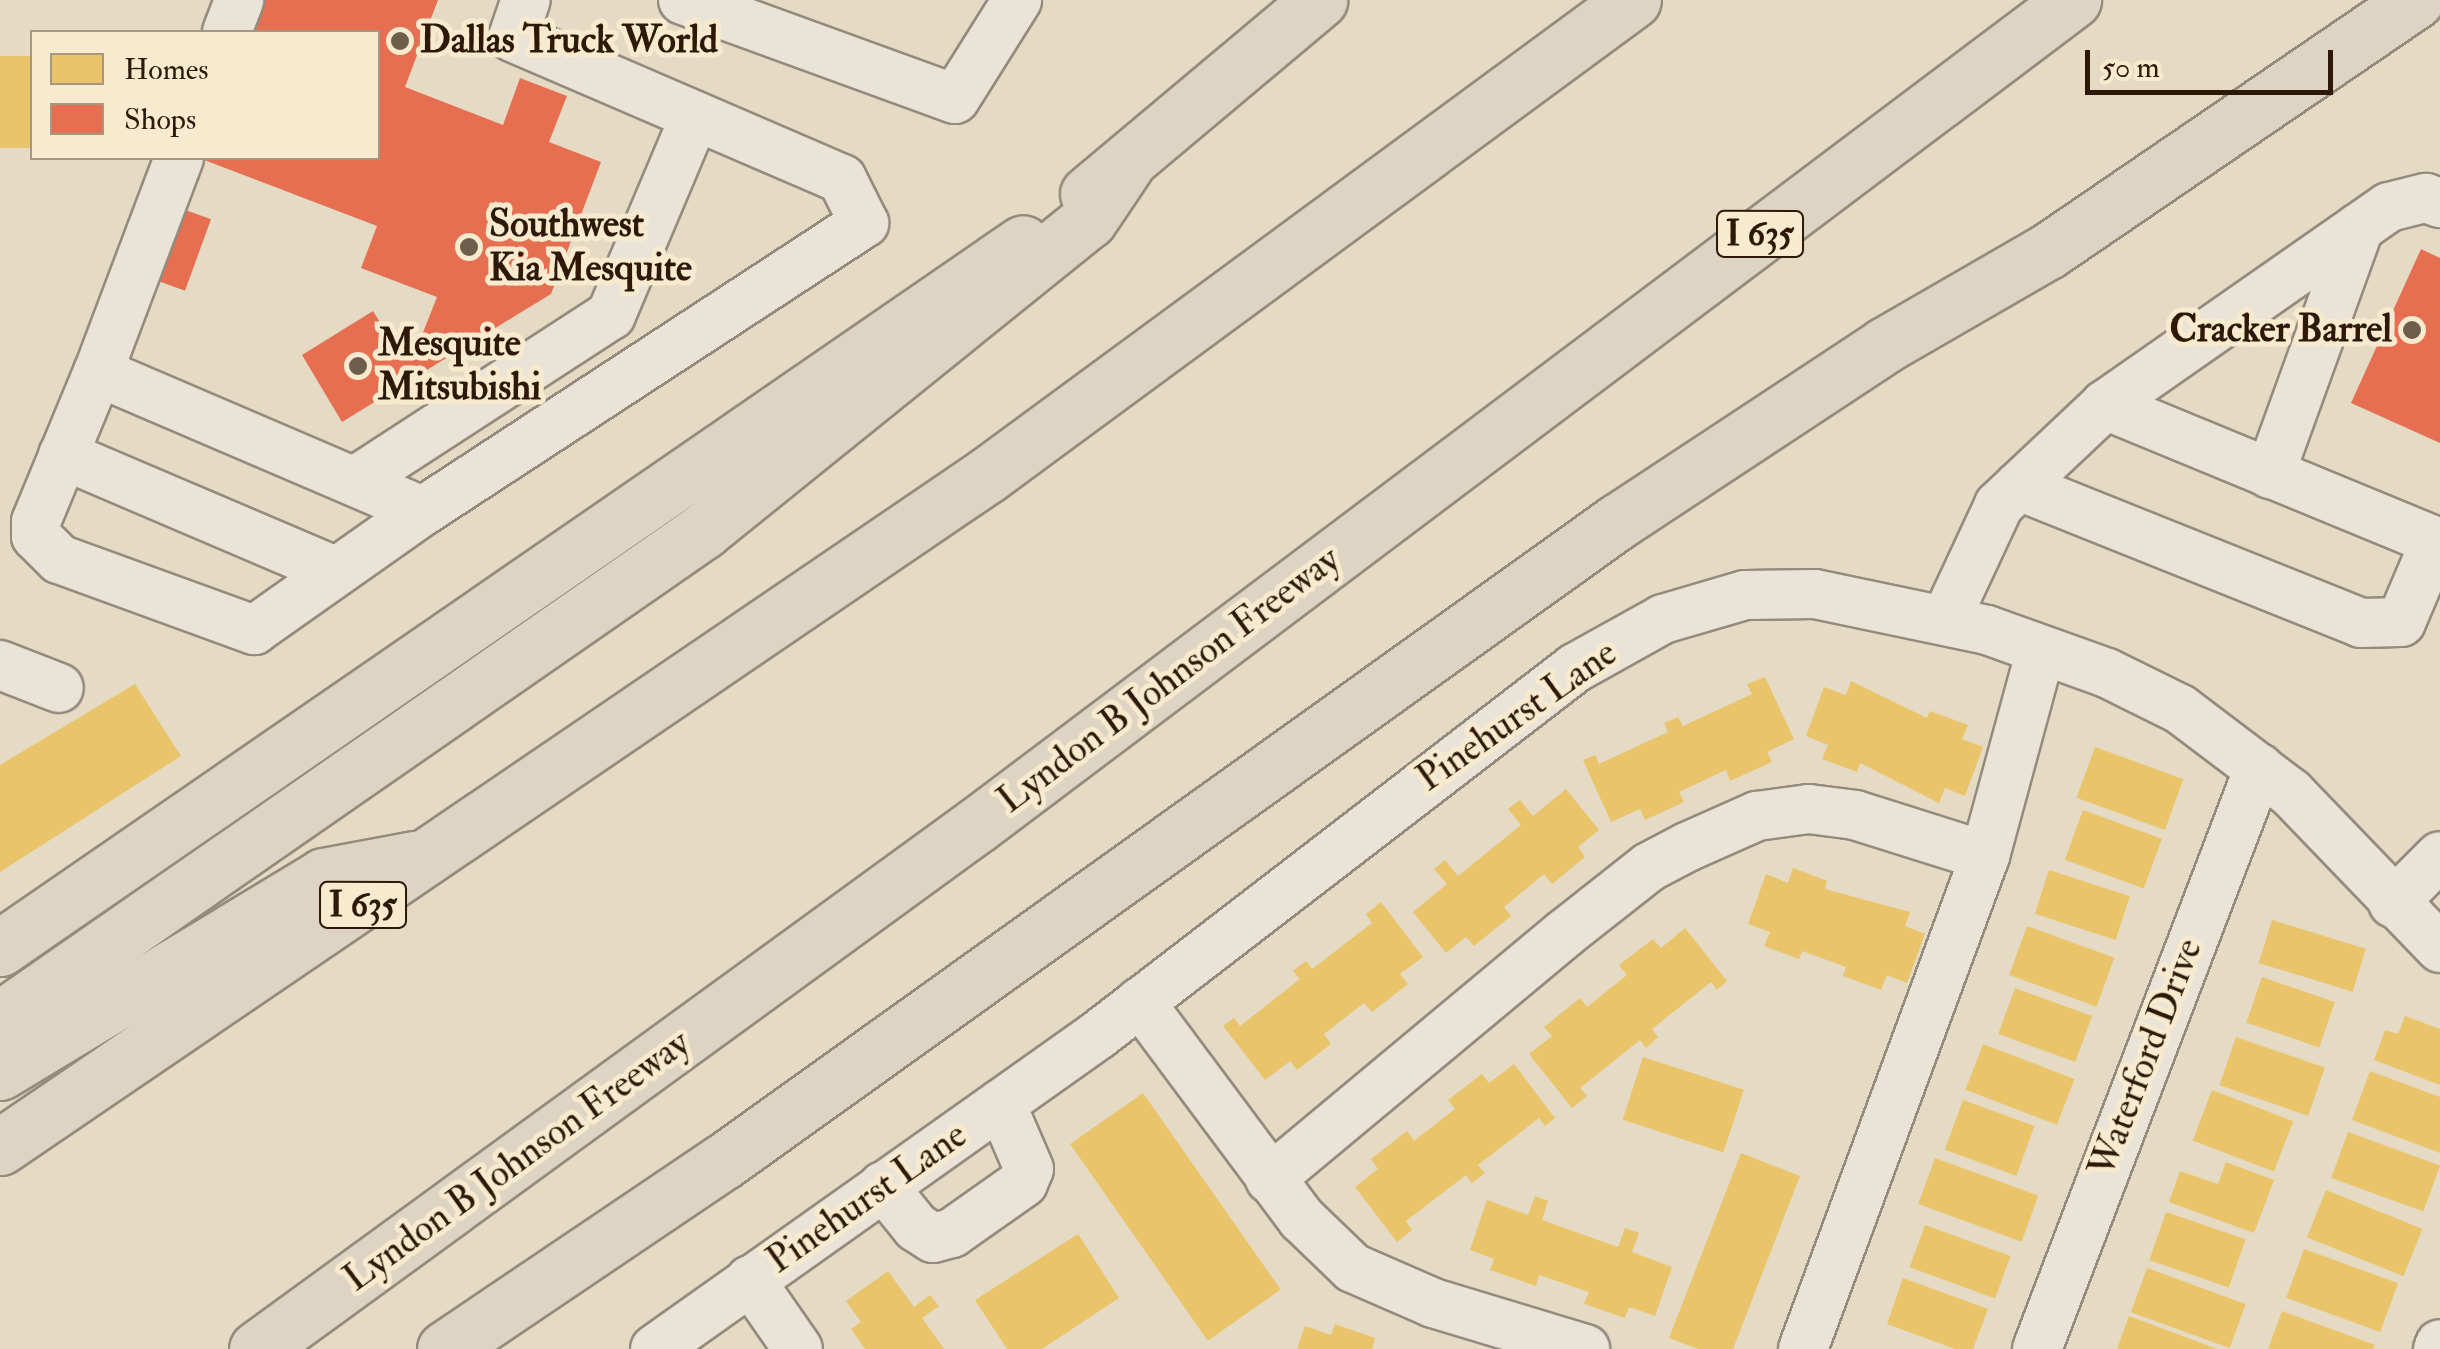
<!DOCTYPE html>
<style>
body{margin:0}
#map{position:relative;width:2440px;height:1349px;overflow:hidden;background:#e5dac3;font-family:"IM FELL Double Pica",serif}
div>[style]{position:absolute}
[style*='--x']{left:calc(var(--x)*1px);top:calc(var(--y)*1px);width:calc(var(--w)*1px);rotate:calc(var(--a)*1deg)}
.homes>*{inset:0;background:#e9c46a;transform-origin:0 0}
.shops>*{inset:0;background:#e76f51;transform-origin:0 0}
.roads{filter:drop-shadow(2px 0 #948b7c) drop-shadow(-2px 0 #948b7c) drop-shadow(0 2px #948b7c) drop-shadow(0 -2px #948b7c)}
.minor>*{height:48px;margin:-24px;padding:0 24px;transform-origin:24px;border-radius:24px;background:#e9e3d8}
.major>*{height:55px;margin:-27.5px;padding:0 27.5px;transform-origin:27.5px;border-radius:27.5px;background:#ddd4c3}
.highway>*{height:55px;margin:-27.5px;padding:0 27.5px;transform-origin:27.5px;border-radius:27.5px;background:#ddd4c3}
.dots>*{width:28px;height:28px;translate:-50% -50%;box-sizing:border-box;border:5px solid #f7eacf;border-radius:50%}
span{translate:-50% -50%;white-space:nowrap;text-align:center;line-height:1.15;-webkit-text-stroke:10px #f7eacf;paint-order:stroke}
.shield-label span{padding:2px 8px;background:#f7eacf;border:2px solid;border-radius:8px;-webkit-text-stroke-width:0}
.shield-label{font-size:35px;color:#2e1909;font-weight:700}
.poi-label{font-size:38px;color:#2e1909;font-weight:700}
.left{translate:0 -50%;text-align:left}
.right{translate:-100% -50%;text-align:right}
.street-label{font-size:38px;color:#2e1909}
.legend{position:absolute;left:30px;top:30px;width:350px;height:130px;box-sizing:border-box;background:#f7eacf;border:2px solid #a79680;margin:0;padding:12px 18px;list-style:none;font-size:30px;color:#2e1909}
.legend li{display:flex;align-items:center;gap:20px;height:50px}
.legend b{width:50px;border:2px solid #a79680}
.scale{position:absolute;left:2085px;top:50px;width:248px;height:45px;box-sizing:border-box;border:5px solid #2e1909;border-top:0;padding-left:12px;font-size:30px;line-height:35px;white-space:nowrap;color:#2e1909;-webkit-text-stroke:8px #f7eacf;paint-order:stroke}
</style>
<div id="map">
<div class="homes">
<div style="left:32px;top:56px;width:92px;height:32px;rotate:90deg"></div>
<div style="clip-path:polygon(1765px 677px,1794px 739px,1767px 752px,1772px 762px,1730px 781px,1726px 770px,1679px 792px,1684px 802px,1645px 820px,1640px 809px,1611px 822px,1583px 760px,1595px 755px,1599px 764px,1668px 732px,1664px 723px,1678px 717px,1683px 726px,1752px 694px,1747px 684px)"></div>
<div style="clip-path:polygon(1851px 681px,1927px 718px,1930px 711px,1968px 725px,1962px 739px,1983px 747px,1965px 796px,1945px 788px,1939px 803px,1860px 763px,1857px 772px,1822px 759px,1828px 745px,1806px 736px,1824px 687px,1846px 695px)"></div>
<div style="clip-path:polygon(135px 684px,181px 756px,0 872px,0 765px)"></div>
<div style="left:2095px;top:747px;width:94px;height:54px;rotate:20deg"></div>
<div style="clip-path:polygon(1566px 789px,1599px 830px,1578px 847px,1585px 857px,1552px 884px,1544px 874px,1504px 907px,1511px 916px,1474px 946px,1466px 937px,1446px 953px,1413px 912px,1447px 884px,1434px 869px,1445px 860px,1458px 876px,1521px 825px,1508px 809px,1520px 800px,1533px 816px)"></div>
<div style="left:2083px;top:810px;width:84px;height:53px;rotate:20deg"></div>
<div style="clip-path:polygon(1793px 868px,1827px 881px,1825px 889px,1910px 912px,1905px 926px,1925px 934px,1907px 983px,1887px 975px,1881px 990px,1843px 976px,1846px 967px,1802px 951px,1799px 959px,1764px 946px,1770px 932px,1748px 924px,1766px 874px,1788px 883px)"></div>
<div style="left:2049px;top:870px;width:85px;height:46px;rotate:18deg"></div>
<div style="clip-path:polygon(1381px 902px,1423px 957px,1400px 974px,1408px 984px,1372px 1012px,1364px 1003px,1324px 1034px,1331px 1044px,1297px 1070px,1290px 1061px,1265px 1080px,1223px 1026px,1234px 1018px,1240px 1026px,1300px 979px,1293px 971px,1306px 961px,1312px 969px,1372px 923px,1366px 914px)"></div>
<div style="left:2272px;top:920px;width:98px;height:45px;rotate:17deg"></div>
<div style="left:2027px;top:926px;width:93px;height:52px;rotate:20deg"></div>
<div style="clip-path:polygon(1685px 928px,1727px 981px,1717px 990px,1711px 982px,1652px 1029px,1658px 1037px,1646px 1048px,1640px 1040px,1580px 1088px,1587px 1096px,1572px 1108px,1529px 1054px,1552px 1036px,1544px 1027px,1580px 998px,1587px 1007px,1627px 975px,1619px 965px,1653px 939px,1661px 948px)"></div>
<div style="left:2262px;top:977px;width:77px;height:48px;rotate:19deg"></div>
<div style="left:2015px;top:988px;width:82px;height:49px;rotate:20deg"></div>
<div style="clip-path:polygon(2405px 1016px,2440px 1029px,2440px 1085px,2374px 1060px,2385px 1030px,2398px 1034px)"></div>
<div style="left:2236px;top:1037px;width:94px;height:51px;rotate:19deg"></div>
<div style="left:1983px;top:1044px;width:98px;height:49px;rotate:21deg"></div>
<div style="left:1643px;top:1057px;width:106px;height:66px;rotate:18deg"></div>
<div style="clip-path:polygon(1514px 1064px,1555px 1118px,1545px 1126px,1539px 1118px,1478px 1165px,1485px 1173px,1472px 1183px,1466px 1175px,1406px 1221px,1412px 1230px,1397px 1242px,1355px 1187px,1378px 1169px,1371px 1159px,1407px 1131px,1414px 1141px,1455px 1109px,1448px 1100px,1482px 1074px,1489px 1083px)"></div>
<div style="clip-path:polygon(2370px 1071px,2440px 1097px,2440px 1153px,2352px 1120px)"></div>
<div style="left:2212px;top:1090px;width:87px;height:54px;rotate:21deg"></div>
<div style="left:1143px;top:1093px;width:240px;height:89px;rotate:55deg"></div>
<div style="left:1963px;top:1100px;width:76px;height:53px;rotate:20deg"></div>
<div style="left:2348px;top:1132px;width:98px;height:49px;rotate:20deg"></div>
<div style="clip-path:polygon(1741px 1153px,1800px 1176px,1733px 1349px,1698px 1349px,1669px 1338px)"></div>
<div style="left:1935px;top:1158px;width:110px;height:49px;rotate:20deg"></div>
<div style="clip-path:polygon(2226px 1162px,2274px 1180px,2254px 1233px,2169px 1202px,2180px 1171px,2218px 1184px)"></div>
<div style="left:2326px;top:1190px;width:104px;height:51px;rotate:22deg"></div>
<div style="clip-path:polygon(1535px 1196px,1548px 1201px,1542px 1220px,1618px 1247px,1625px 1228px,1639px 1233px,1632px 1252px,1672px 1267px,1655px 1316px,1629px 1307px,1625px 1318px,1584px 1304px,1589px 1292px,1539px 1275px,1536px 1286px,1490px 1270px,1494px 1259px,1470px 1250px,1487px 1200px,1528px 1215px)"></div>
<div style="left:2166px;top:1212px;width:84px;height:51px;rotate:19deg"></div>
<div style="left:1925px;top:1225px;width:91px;height:45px;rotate:20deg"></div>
<div style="clip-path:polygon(1078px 1234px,1119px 1298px,1042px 1349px,1007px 1349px,975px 1300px)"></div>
<div style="left:2304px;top:1249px;width:100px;height:52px;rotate:20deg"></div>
<div style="left:2147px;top:1268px;width:105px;height:47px;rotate:20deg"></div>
<div style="clip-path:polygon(888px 1271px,914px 1307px,930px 1295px,939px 1306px,922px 1318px,944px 1349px,865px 1349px,851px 1329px,861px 1322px,846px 1301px)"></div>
<div style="clip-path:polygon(1903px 1278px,1988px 1309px,1973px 1349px,1955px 1349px,1887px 1324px)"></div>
<div style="clip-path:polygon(2282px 1311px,2375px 1345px,2373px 1349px,2268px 1349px)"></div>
<div style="clip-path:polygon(2129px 1316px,2217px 1349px,2117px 1349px)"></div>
<div style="clip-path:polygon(1335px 1324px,1375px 1338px,1372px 1349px,1297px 1349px,1305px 1326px,1331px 1335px)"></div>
</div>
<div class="shops">
<div style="clip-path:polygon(256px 0,438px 0,405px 87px,503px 125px,520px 78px,567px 96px,549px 142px,601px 162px,551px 294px,342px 422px,302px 355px,373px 311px,399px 353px,420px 340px,437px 297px,361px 268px,377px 226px,199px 158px,378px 158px,378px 32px,243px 32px)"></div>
<div style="left:180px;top:208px;width:33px;height:76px;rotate:20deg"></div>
<div style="clip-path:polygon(2421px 249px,2440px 258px,2440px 443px,2351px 403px)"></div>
</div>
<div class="roads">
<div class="minor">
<div style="--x:683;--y:0;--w:289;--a:20"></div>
<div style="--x:955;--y:99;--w:117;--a:-57.9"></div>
<div style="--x:227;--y:32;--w:34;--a:-69"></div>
<div style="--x:179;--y:158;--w:229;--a:110.7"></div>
<div style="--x:98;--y:372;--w:353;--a:23.2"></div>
<div style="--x:423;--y:511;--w:527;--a:-33.15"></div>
<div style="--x:864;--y:223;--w:49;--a:-116.6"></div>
<div style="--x:842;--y:179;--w:358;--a:-156.7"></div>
<div style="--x:513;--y:37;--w:39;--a:-71"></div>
<div style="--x:98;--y:372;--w:162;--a:112.5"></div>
<div style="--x:36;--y:522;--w:14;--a:90"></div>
<div style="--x:36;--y:536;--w:33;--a:45"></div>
<div style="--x:59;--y:559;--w:208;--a:20"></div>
<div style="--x:254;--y:630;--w:207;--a:-35.2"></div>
<div style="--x:2105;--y:405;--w:362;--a:22.4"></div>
<div style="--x:63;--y:455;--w:296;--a:23.1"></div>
<div style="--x:2270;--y:474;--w:262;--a:-70.1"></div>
<div style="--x:355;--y:481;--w:305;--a:-33"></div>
<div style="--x:611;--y:315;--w:216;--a:-67.1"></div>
<div style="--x:2019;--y:486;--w:368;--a:21.8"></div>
<div style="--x:2361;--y:623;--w:40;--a:-1.4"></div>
<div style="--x:2401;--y:622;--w:87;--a:-67"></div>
<div style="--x:1945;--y:621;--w:128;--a:-65"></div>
<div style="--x:1999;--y:505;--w:146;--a:-43.3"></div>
<div style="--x:2105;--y:405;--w:346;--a:-34.9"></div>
<div style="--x:2389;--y:207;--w:38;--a:-14"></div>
<div style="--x:2426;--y:198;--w:15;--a:20"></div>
<div style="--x:0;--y:665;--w:63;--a:21.3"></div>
<div style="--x:2393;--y:903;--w:66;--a:-45"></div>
<div style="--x:1140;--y:1002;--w:271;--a:53.3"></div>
<div style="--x:1302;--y:1219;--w:71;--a:43.9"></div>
<div style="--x:1353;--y:1268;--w:87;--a:23.6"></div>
<div style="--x:1433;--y:1303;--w:159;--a:16.8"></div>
<div style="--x:1270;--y:1179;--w:383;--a:-39.8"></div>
<div style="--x:1564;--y:934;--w:108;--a:-38.2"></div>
<div style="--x:1649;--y:867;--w:43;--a:-27.8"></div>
<div style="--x:1687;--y:847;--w:77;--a:-23.9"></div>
<div style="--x:1757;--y:816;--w:52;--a:-7.7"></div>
<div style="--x:1809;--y:809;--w:46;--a:7.4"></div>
<div style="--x:1855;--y:815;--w:136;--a:17.5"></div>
<div style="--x:883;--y:1186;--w:53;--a:51.2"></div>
<div style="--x:916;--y:1227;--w:20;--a:33"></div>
<div style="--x:933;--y:1238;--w:20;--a:-15"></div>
<div style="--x:952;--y:1233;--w:87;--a:-35.2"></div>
<div style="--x:1023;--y:1183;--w:15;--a:-67"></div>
<div style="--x:1029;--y:1169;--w:71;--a:-113.3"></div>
<div style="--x:750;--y:1280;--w:84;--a:55.2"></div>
<div style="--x:655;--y:1349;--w:543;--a:-35.33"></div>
<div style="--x:1098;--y:1035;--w:602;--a:-37.57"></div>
<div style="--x:1575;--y:668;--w:101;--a:-29.1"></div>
<div style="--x:1663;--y:619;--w:85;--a:-16.3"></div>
<div style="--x:1745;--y:595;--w:70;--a:-0.8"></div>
<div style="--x:1815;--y:594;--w:176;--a:11.8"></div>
<div style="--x:1987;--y:630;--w:127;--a:19.7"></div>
<div style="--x:2107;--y:673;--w:81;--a:26.3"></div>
<div style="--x:2180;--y:709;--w:139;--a:37.1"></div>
<div style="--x:2291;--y:793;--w:215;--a:46.1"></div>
<div style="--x:1803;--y:1349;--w:526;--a:-69.74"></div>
<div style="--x:1985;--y:856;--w:213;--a:-74.8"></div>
<div style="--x:2037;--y:1349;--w:622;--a:-69.09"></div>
<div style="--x:2438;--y:1349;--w:5;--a:-68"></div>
</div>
<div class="major">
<div style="--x:1088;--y:194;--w:302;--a:-40"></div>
<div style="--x:0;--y:948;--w:1242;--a:-34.57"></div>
</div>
<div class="highway">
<div style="--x:0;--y:1019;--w:856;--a:-34.77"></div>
<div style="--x:703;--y:531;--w:496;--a:-38.9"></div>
<div style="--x:1089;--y:220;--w:66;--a:-56.1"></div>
<div style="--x:0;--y:1072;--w:378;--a:-31.2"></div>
<div style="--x:323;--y:876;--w:94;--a:-10.5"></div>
<div style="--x:0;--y:1147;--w:1193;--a:-34.24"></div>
<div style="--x:986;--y:476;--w:803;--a:-36.34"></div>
<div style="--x:257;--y:1349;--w:890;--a:-36.05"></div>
<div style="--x:977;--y:825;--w:1372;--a:-36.97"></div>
<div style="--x:445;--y:1349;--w:336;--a:-34"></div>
<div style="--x:724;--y:1161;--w:1098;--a:-35.59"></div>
<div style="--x:1617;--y:522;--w:321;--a:-33.4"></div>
<div style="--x:1885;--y:345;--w:188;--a:-30"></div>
<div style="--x:2048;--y:251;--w:445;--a:-34.3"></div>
</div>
</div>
<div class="dots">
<div style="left:400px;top:41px;background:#6e5d4a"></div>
<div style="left:469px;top:247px;background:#6e5d4a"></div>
<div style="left:2412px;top:330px;background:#6e5d4a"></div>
<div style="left:358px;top:366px;background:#6e5d4a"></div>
</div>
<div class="shield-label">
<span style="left:1760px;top:234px">I 635</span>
<span style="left:363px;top:905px">I 635</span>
</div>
<div class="poi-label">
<span class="left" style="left:420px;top:41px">Dallas Truck World</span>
<span class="left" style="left:489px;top:247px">Southwest<br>Kia Mesquite</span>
<span class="right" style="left:2392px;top:330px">Cracker Barrel</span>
<span class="left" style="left:378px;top:366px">Mesquite<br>Mitsubishi</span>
</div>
<div class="street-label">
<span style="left:1169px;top:680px;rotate:-37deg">Lyndon B Johnson Freeway</span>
<span style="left:1517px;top:716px;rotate:-35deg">Pinehurst Lane</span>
<span style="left:2146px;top:1058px;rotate:-69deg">Waterford Drive</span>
<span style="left:517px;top:1161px;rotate:-36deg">Lyndon B Johnson Freeway</span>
<span style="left:867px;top:1198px;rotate:-35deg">Pinehurst Lane</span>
</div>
<ul class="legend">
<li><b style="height:28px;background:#e9c46a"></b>Homes</li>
<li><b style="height:28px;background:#e76f51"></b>Shops</li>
</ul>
<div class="scale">50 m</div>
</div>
